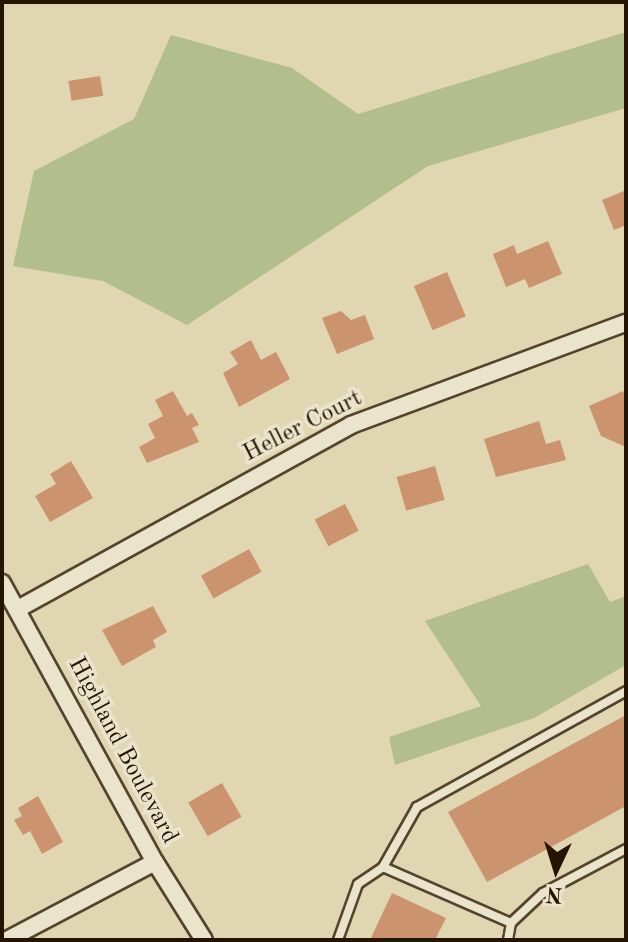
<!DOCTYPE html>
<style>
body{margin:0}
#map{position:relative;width:628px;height:942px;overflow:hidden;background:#e0d6b2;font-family:"Old Standard TT",serif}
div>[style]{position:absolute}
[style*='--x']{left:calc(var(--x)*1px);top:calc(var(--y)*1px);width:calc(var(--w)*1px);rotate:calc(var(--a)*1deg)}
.green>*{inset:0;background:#b2be8c}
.building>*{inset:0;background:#cc946e;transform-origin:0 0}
.roads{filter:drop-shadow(2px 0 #54442d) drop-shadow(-2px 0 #54442d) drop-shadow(0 2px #54442d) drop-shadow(0 -2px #54442d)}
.service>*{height:8px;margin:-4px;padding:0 4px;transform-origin:4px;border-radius:4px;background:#ebe4cd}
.minor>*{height:16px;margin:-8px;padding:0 8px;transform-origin:8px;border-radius:8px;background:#ebe4cd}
span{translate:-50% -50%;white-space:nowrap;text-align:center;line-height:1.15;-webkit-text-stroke:7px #ebe4cd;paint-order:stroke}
.street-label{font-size:24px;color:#251401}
.frame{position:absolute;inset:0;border:4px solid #251401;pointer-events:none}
.north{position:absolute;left:516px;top:830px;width:80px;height:80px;-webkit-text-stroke:6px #ebe4cd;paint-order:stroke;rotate:184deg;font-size:22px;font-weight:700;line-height:32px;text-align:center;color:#251401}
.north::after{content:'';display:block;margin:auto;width:28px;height:36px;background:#251401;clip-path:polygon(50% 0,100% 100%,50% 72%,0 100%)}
</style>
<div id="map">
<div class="green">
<div style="clip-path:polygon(626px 32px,626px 108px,428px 166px,187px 325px,103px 281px,13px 266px,34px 171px,134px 119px,171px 35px,292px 68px,358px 114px)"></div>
<div style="clip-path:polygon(588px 564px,610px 602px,626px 596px,626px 665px,534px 718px,395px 765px,389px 737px,481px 706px,425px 621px)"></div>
</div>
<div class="building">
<div style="left:100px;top:76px;width:20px;height:32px;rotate:81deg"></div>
<div style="clip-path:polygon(626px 190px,626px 225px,614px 230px,602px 200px)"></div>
<div style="clip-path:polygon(548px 241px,562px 274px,529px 288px,525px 279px,506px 287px,493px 254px,514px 245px,517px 254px)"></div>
<div style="left:447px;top:272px;width:48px;height:36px;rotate:67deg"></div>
<div style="clip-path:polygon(341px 311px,351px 320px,365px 315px,374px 339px,337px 354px,322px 318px)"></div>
<div style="clip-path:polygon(251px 340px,261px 360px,276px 352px,290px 379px,239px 407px,223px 373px,238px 364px,230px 352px)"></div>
<div style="clip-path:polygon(173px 391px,187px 416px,192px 413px,199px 425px,192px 428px,199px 442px,147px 463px,139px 447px,155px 438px,148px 424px,163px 416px,155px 400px)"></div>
<div style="clip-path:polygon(623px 391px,626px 399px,626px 447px,601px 436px,589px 406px)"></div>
<div style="clip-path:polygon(539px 421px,546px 444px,560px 440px,566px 460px,496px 477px,484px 439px)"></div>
<div style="clip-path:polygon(71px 461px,93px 498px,50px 522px,35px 496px,56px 484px,50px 474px)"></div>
<div style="left:435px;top:466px;width:35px;height:40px;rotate:74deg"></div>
<div style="left:345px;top:504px;width:30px;height:34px;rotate:63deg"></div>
<div style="left:249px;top:549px;width:26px;height:55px;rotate:61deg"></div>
<div style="clip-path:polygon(153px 606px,167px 632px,153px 640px,156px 647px,122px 666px,102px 630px)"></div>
<div style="clip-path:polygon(626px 715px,626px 806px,487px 882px,448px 812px)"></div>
<div style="left:222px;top:783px;width:39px;height:39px;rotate:60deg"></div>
<div style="clip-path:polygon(38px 796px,63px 842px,42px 854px,30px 831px,23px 835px,14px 820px,22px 816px,18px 808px)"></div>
<div style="clip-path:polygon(392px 893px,446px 918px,435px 940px,370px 940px)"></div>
</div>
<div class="roads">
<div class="service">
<div style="--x:383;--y:867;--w:69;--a:-60.5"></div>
<div style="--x:417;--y:807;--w:239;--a:-29"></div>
<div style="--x:338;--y:940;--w:59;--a:-70.3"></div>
<div style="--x:358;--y:884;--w:30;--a:-34"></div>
<div style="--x:383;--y:867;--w:140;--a:23.6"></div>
<div style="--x:508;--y:940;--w:17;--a:-80"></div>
<div style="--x:511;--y:923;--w:44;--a:-43.2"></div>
<div style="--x:543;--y:893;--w:94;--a:-27.9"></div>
</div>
<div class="minor">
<div style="--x:2;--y:583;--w:318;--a:61.3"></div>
<div style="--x:155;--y:862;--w:92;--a:57.9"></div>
<div style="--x:18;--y:609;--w:380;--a:-28.9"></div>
<div style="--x:351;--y:425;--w:293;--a:-20.4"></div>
<div style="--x:7;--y:940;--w:167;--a:-27.8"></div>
</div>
</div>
<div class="street-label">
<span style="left:303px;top:427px;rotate:-27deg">Heller Court</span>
<span style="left:122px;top:751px;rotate:62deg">Highland Boulevard</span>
</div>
<div class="frame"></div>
<div class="north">N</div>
</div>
